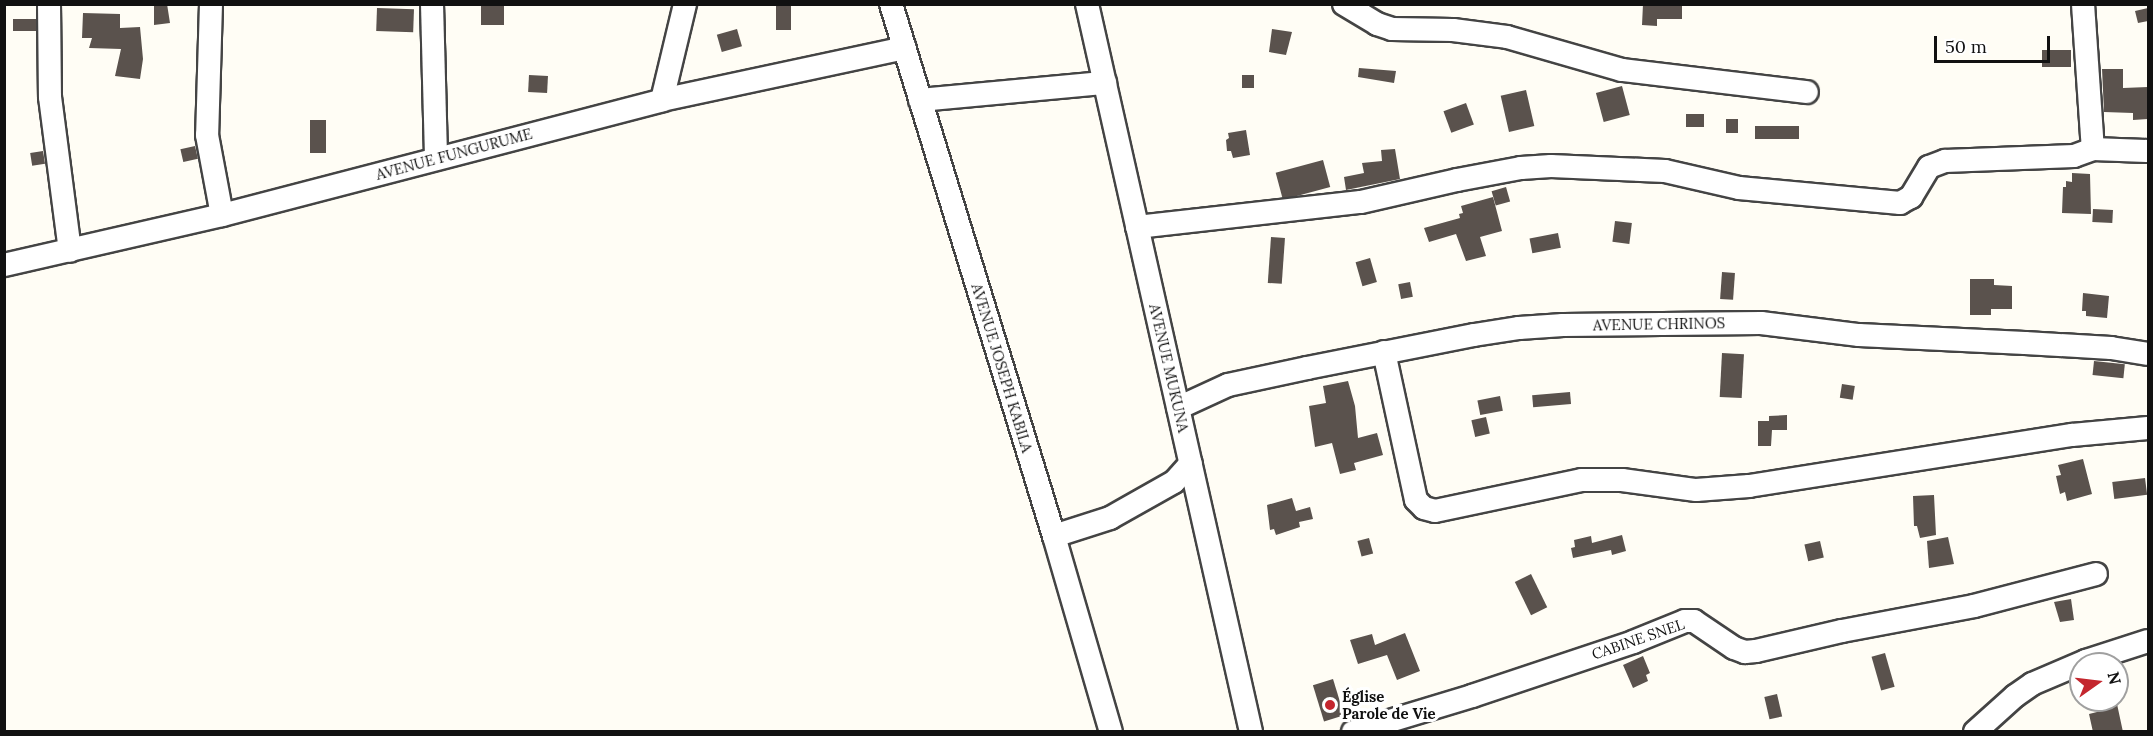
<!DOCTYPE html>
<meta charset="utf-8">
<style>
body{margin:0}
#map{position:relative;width:2153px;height:736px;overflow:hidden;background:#fffdf5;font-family:Lora,serif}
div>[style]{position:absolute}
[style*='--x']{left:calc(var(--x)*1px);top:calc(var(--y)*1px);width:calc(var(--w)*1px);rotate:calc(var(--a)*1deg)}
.building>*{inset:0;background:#5a524d;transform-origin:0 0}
.roads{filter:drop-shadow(2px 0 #444) drop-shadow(-2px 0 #444) drop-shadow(0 2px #444) drop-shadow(0 -2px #444)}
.minor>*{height:22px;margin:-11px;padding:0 11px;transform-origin:11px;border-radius:11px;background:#fff}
.dots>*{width:16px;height:16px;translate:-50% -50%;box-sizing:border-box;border:3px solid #fff;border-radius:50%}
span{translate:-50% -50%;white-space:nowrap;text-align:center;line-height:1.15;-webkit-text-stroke:6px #fff;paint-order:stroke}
.street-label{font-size:15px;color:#111}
.poi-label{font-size:15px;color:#111;font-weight:700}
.left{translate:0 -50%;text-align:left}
.frame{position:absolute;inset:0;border:6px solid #111;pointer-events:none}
.north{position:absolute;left:2069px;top:652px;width:60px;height:60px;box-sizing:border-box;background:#fff;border:2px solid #a0a0a0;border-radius:50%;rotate:76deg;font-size:16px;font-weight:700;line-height:24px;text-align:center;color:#111}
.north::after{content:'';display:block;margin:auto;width:21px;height:27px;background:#c4262e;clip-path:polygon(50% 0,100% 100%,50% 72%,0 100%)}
.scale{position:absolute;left:1934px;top:36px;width:116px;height:27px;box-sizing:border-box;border:3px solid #111;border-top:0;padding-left:8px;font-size:18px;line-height:21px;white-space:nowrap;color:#111;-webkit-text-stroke:4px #fff;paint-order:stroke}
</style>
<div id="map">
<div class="building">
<div style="clip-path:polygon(154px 4px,167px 4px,170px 23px,154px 25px)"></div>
<div style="left:776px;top:4px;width:15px;height:26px"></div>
<div style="clip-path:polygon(1643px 4px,1682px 6px,1682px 19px,1657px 19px,1657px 26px,1642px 25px)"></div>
<div style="left:481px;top:6px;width:23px;height:19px"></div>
<div style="left:377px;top:8px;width:37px;height:23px;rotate:2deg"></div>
<div style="clip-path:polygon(2148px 8px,2148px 21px,2138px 23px,2135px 11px)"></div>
<div style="clip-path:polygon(83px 13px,120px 14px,120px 28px,140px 27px,143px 59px,140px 79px,115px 76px,121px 49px,89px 48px,92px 38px,82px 38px)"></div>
<div style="left:36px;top:19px;width:12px;height:23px;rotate:90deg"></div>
<div style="left:737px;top:29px;width:18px;height:21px;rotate:74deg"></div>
<div style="clip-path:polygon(1272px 29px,1292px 32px,1286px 55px,1269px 52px)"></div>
<div style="left:2071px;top:50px;width:17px;height:29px;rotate:90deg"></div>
<div style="clip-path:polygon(1359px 68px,1396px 71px,1394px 83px,1358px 77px)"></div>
<div style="clip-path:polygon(2102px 69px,2123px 69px,2123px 88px,2148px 87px,2148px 119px,2133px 120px,2133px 113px,2104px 112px)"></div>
<div style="left:529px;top:75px;width:19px;height:17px;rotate:3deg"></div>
<div style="left:1242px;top:75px;width:12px;height:13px"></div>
<div style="left:1622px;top:86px;width:30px;height:27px;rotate:75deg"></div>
<div style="left:1526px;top:90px;width:37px;height:26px;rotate:77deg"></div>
<div style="left:1466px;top:103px;width:23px;height:24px;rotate:70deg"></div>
<div style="left:1704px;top:114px;width:13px;height:18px;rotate:90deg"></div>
<div style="left:1726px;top:119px;width:12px;height:14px"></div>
<div style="left:310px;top:120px;width:16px;height:33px"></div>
<div style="left:1799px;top:126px;width:13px;height:44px;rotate:90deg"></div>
<div style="clip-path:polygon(1246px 130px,1250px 155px,1233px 158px,1231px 151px,1227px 151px,1226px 140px,1229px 138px,1228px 133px)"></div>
<div style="left:195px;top:146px;width:13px;height:15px;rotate:77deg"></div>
<div style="clip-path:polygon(1395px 149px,1400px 179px,1346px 190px,1344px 177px,1364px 173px,1362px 163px,1382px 161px,1381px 150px)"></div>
<div style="left:43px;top:151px;width:13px;height:13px;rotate:81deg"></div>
<div style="left:1323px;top:160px;width:28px;height:49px;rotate:75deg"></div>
<div style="clip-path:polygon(2072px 173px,2090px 174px,2091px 214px,2062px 213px,2063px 187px,2066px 187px,2066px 181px,2072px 182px)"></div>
<div style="left:1506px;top:187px;width:15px;height:15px;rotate:74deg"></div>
<div style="clip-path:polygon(1493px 197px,1502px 231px,1480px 237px,1486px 256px,1466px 261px,1456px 234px,1429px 242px,1424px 228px,1460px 218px,1459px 214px,1463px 213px,1461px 206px)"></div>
<div style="left:2093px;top:209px;width:20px;height:13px;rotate:3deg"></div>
<div style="left:1615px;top:221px;width:17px;height:21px;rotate:7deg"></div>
<div style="left:1558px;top:233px;width:15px;height:29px;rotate:79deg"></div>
<div style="left:1271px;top:237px;width:14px;height:46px;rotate:4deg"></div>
<div style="left:1370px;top:258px;width:25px;height:15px;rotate:74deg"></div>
<div style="left:1722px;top:272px;width:13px;height:27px;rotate:4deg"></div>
<div style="clip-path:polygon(1970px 279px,1994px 279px,1994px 285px,2012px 286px,2012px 309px,1991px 309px,1991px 315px,1970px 315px)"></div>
<div style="left:1410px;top:282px;width:15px;height:12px;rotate:79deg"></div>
<div style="clip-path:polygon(2083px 293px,2109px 296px,2107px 318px,2086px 316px,2086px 311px,2082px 311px)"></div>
<div style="left:1722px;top:353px;width:22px;height:44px;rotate:3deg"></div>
<div style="left:2094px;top:361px;width:31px;height:14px;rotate:6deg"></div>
<div style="clip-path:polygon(1348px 381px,1355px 406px,1358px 438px,1377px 433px,1383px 455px,1354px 463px,1356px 470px,1340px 474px,1332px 443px,1315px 447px,1309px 406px,1326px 403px,1323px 386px)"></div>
<div style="left:1842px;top:384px;width:13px;height:14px;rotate:9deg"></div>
<div style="left:1570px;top:392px;width:12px;height:38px;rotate:85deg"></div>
<div style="left:1500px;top:396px;width:15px;height:23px;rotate:79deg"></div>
<div style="clip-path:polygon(1787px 415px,1787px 430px,1772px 430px,1771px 446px,1758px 446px,1758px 421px,1769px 421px,1769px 416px)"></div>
<div style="left:1486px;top:417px;width:17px;height:15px;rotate:77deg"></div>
<div style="clip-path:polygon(2083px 459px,2092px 494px,2067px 501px,2065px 492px,2060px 494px,2056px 476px,2061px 475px,2058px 465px)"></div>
<div style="left:2145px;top:478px;width:17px;height:33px;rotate:83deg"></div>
<div style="clip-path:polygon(1934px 495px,1936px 535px,1920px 538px,1917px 526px,1914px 526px,1913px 496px)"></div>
<div style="clip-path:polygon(1292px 498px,1296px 511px,1310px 507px,1313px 519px,1299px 522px,1300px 527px,1276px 535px,1274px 529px,1270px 530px,1267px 505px)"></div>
<div style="clip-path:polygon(1622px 535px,1626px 551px,1612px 555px,1611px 550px,1573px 558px,1571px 548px,1575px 547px,1574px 540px,1591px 536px,1592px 543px)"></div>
<div style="clip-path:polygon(1948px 537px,1954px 564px,1929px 568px,1927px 541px)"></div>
<div style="left:1369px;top:538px;width:16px;height:12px;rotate:75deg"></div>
<div style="left:1820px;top:541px;width:17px;height:16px;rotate:77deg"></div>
<div style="left:1531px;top:574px;width:37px;height:18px;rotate:64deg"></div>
<div style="clip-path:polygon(2071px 599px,2074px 620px,2060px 622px,2054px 602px)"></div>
<div style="clip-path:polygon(1405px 633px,1420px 671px,1397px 680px,1387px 655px,1358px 664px,1350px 640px,1372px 634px,1375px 645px)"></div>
<div style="left:1885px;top:653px;width:35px;height:14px;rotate:74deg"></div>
<div style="clip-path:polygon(1643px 656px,1650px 673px,1646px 675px,1648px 681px,1633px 688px,1623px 665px)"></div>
<div style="left:1333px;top:679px;width:38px;height:21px;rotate:73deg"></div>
<div style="left:1777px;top:694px;width:23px;height:13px;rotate:77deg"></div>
<div style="clip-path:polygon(2117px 704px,2123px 732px,2093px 732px,2089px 714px,2101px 711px,2100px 707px)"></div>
</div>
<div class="roads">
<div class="minor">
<div style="--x:49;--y:4;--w:93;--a:89.4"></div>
<div style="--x:50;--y:97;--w:155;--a:82.6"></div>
<div style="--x:211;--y:4;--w:131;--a:91.7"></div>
<div style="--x:207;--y:135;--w:81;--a:79.4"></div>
<div style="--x:432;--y:4;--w:154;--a:88.5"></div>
<div style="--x:891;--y:4;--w:556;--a:72.97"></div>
<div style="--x:1054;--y:536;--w:204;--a:73.8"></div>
<div style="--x:1087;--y:4;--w:746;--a:77.3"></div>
<div style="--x:1344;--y:4;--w:39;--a:31"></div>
<div style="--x:1377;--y:24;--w:16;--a:18"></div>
<div style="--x:1392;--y:29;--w:61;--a:0.9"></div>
<div style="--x:1453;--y:30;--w:54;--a:7.4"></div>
<div style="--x:1507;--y:37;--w:120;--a:16"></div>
<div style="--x:1622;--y:70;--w:186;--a:6.8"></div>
<div style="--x:2083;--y:4;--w:145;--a:86.1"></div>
<div style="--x:662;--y:100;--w:99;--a:-76.5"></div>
<div style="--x:920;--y:100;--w:186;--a:-5.3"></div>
<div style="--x:1137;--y:227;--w:225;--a:-6.4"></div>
<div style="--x:1361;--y:202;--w:98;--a:-12.9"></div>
<div style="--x:1457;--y:180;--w:65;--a:-10.6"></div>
<div style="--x:1521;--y:168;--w:30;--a:-4"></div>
<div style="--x:1551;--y:166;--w:114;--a:2.5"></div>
<div style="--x:1665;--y:171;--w:76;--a:12.9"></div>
<div style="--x:1739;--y:188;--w:162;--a:5.3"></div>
<div style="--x:1900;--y:203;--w:13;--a:-29"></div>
<div style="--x:1911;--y:197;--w:35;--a:-59"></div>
<div style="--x:1929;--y:167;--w:17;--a:-21"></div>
<div style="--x:1945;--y:161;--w:129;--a:-2.2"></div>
<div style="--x:2074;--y:156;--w:20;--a:-20"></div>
<div style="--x:2093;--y:149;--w:55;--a:2.1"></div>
<div style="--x:4;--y:265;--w:224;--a:-12.9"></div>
<div style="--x:222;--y:215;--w:455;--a:-14.6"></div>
<div style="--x:662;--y:100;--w:248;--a:-12.1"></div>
<div style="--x:1384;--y:352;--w:151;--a:77.8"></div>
<div style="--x:1416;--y:500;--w:11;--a:45"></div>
<div style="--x:1424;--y:508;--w:11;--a:15"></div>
<div style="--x:1435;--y:511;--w:150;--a:-11.9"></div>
<div style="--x:1582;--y:480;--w:40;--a:0"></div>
<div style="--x:1622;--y:480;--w:75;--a:7.7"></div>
<div style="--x:1696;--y:490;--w:53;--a:-4.3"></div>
<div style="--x:1749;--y:486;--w:327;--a:-9"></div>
<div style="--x:2072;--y:435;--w:76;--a:-5.3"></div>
<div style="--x:1178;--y:408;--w:55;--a:-24.7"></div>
<div style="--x:1228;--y:385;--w:81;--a:-12.1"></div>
<div style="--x:1307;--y:368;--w:170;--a:-11.2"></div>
<div style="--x:1474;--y:335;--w:46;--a:-8.8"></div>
<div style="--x:1519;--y:328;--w:44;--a:-3.9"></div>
<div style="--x:1563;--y:325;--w:198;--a:-0.6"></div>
<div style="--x:1761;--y:323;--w:99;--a:7"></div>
<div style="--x:1859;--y:335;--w:166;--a:2.8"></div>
<div style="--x:2025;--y:343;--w:86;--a:3.3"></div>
<div style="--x:2111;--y:348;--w:37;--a:9"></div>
<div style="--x:1054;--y:536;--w:59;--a:-17.8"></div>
<div style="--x:1110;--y:518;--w:73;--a:-29.4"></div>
<div style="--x:1174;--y:482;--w:25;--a:-48"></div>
<div style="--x:1353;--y:732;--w:124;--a:-16.8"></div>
<div style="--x:1472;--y:696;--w:170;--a:-18.5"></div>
<div style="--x:1633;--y:642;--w:56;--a:-22"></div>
<div style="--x:1685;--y:621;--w:9;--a:0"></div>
<div style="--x:1694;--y:621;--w:48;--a:34"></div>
<div style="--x:1734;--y:648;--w:12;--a:20"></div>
<div style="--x:1745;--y:652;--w:11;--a:-5"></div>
<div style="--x:1756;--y:651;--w:88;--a:-13.1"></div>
<div style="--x:1842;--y:631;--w:134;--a:-10.7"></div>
<div style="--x:1974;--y:606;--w:126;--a:-14.7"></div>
<div style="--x:1975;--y:732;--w:54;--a:-42"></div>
<div style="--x:2015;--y:696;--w:21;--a:-35"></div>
<div style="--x:2032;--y:684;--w:59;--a:-23.1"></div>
<div style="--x:2086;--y:661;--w:65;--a:-17.9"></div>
</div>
</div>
<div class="dots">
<div style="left:1330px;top:705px;background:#c4262e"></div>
</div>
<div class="street-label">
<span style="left:454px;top:154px;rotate:-15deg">AVENUE FUNGURUME</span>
<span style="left:1659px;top:324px;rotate:-1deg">AVENUE CHRINOS</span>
<span style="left:1002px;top:368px;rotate:73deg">AVENUE JOSEPH KABILA</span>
<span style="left:1169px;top:368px;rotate:77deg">AVENUE MUKUNA</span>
<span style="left:1638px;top:639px;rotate:-19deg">CABINE SNEL</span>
</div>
<div class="poi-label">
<span class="left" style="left:1342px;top:705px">Église<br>Parole de Vie</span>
</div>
<div class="frame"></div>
<div class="north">N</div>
<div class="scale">50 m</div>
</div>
